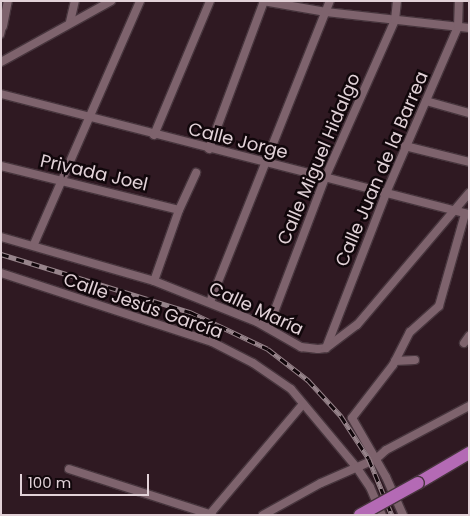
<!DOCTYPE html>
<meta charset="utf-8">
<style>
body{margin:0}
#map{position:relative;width:470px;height:516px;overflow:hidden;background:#2f1922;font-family:Poppins,sans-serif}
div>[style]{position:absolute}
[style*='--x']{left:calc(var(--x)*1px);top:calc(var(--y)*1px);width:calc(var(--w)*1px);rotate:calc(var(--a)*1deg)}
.roads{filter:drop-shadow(1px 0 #47353d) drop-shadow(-1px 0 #47353d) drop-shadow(0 1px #47353d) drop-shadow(0 -1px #47353d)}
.pedestrian>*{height:5.5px;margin:-2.75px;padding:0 2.75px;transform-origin:2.75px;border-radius:2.75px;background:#7e636d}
.minor>*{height:8px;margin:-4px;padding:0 4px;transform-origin:4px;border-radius:4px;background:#7e636d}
.trunk>*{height:12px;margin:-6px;padding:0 6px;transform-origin:6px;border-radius:6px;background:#b46ab5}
.rail>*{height:4.5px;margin-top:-2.25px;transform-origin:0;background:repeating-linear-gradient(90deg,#11070b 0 8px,#97848b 0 16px);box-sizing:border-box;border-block:1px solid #97848b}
.bridges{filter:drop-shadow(1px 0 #47353d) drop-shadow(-1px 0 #47353d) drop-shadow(0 1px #47353d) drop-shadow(0 -1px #47353d)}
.trunk-bridge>*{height:12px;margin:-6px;padding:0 6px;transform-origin:6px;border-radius:6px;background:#b46ab5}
span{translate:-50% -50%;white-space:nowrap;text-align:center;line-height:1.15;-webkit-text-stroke:5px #11070b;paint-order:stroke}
.street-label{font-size:18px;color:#e2d2d8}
.frame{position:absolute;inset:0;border:2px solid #e2d2d8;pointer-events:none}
.scale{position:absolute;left:20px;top:474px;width:129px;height:22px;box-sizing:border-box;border:2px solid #e2d2d8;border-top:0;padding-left:6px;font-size:15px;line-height:18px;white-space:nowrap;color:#e2d2d8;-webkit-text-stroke:4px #11070b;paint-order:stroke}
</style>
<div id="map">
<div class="roads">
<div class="pedestrian">
<div style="--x:1;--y:35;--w:9;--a:-77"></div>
</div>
<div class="minor">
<div style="--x:263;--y:1;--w:64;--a:9.9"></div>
<div style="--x:326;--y:12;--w:144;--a:6.4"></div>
<div style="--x:70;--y:22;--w:22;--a:-77"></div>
<div style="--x:3;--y:26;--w:25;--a:-79"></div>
<div style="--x:1;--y:62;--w:126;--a:-29"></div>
<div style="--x:1;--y:94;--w:483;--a:14.4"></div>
<div style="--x:426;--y:101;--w:45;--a:15.6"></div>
<div style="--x:154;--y:135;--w:145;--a:-67.3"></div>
<div style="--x:405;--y:146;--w:66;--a:14"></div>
<div style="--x:209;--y:149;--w:158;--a:-69.6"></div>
<div style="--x:1;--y:166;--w:183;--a:13.9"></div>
<div style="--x:1;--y:237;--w:159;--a:16"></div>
<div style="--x:154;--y:281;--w:111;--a:21.7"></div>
<div style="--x:257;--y:322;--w:51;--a:29.6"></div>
<div style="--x:301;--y:347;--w:17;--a:7"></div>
<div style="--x:318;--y:349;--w:8;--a:-7"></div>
<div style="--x:326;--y:348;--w:39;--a:-37"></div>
<div style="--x:357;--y:325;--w:173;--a:-49.7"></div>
<div style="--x:34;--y:244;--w:265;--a:-66.4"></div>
<div style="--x:1;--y:273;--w:222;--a:18.1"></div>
<div style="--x:212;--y:342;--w:46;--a:27.1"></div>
<div style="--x:253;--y:363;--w:46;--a:34.4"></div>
<div style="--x:291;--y:389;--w:103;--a:50.1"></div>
<div style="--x:357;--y:468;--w:23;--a:56"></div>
<div style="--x:370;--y:487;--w:30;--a:67"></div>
<div style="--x:154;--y:281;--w:75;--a:-70.6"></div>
<div style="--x:179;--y:210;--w:41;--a:-65.3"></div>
<div style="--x:210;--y:302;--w:324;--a:-68.3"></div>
<div style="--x:268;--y:328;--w:160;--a:-69.2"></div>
<div style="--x:325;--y:178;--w:173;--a:-66.1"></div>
<div style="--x:395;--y:20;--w:19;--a:-84"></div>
<div style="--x:464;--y:343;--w:9;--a:-54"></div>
<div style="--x:326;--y:348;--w:166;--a:-68.8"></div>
<div style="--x:386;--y:193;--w:181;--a:-66.6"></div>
<div style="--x:458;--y:27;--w:26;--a:-88"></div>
<div style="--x:395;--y:361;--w:20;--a:-3"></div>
<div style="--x:69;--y:469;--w:150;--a:17.8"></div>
<div style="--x:210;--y:514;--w:143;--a:-49.8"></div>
<div style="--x:263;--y:515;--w:66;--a:-28.9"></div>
<div style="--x:321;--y:483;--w:60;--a:-23.6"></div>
<div style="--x:376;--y:459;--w:13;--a:-42"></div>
<div style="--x:386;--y:450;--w:94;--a:-27.9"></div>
<div style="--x:403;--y:515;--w:42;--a:-114.1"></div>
<div style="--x:386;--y:477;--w:68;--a:-120"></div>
<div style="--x:352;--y:418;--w:67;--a:-52.3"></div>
<div style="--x:393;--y:365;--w:37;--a:-63"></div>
<div style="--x:410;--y:332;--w:39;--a:-42"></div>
<div style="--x:439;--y:306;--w:96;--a:-74.2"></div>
</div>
<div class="trunk">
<div style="--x:418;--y:483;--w:59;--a:-30.5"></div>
</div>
</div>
<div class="rail">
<div style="--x:1;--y:254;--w:198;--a:17.1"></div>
<div style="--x:190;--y:312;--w:86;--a:25.4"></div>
<div style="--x:268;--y:349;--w:51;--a:37.8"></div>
<div style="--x:308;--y:380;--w:49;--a:47.5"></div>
<div style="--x:341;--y:416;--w:51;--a:56.9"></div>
<div style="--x:369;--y:459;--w:61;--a:67.7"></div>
</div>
<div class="bridges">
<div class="trunk-bridge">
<div style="--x:360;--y:515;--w:66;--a:-28.9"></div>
</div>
</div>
<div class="street-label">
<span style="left:238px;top:141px;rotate:14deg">Calle Jorge</span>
<span style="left:319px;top:159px;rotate:-67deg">Calle Miguel Hidalgo</span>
<span style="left:382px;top:169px;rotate:-67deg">Calle Juan de la Barrea</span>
<span style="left:94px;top:173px;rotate:13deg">Privada Joel</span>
<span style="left:143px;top:306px;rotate:19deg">Calle Jesús García</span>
<span style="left:256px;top:309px;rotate:25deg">Calle María</span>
</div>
<div class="frame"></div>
<div class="scale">100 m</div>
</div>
